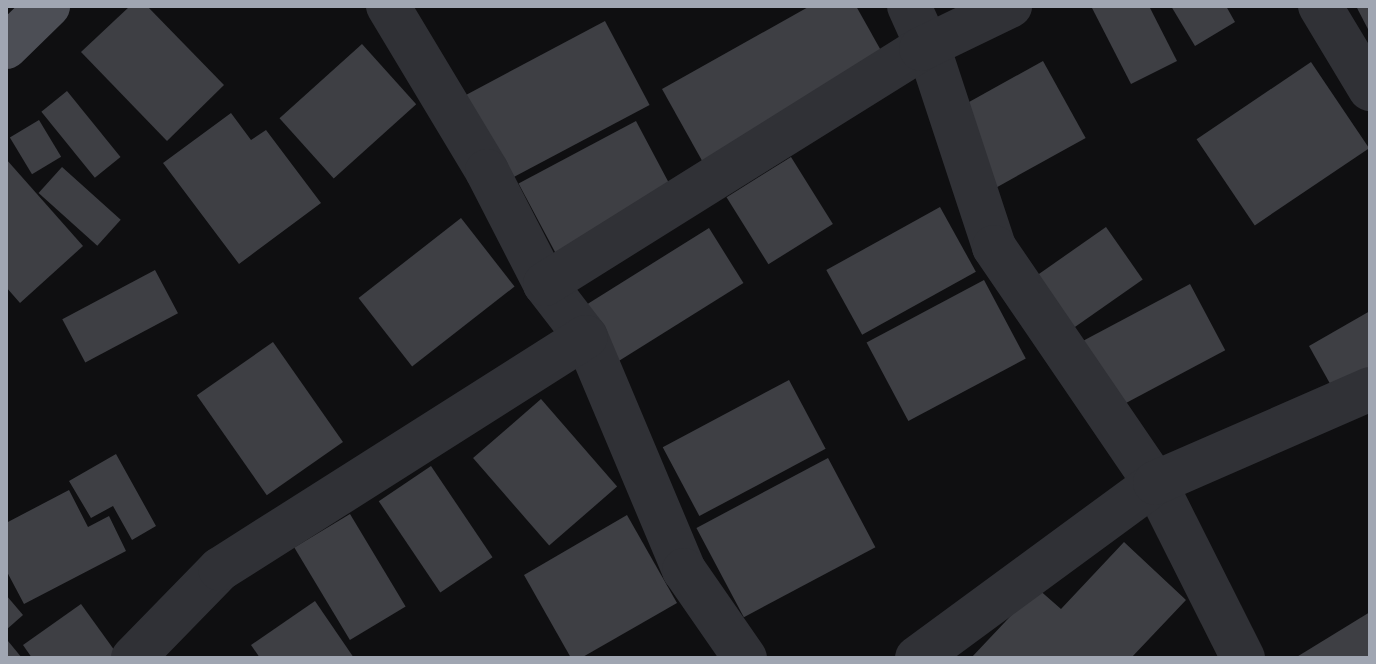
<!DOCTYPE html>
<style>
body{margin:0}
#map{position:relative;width:1376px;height:664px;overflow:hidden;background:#0f0f11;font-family:Figtree,sans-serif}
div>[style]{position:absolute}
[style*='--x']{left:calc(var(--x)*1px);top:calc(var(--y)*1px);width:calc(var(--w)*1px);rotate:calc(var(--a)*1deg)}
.building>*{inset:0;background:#3e3f44;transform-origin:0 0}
.minor>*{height:44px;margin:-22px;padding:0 22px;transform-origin:22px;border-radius:22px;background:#303136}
.major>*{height:44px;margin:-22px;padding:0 22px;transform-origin:22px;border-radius:22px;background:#4c4e55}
span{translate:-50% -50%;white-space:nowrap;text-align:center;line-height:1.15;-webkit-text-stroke:7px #0a0a0c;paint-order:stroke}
.frame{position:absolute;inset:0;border:8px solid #a0a6b2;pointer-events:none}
</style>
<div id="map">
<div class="building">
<div style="clip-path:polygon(130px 6px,147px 6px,224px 85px,167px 141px,81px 52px)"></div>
<div style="clip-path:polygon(810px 6px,856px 6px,888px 63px,705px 166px,662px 89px)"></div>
<div style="clip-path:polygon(1091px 6px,1149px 6px,1177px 61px,1131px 84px)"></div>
<div style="clip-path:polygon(1171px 6px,1226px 6px,1235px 22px,1195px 46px)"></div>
<div style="clip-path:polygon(1356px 6px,1370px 6px,1370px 33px)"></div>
<div style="left:605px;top:21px;width:95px;height:157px;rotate:62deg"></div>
<div style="left:362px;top:44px;width:81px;height:111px;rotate:48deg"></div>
<div style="left:1043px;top:61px;width:88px;height:102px;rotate:61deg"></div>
<div style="left:1311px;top:62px;width:104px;height:138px;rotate:56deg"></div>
<div style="left:67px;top:91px;width:85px;height:33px;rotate:51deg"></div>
<div style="clip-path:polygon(231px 113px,251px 140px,266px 130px,321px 203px,239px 264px,163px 163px)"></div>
<div style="left:39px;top:120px;width:43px;height:34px;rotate:59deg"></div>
<div style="left:636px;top:121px;width:84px;height:133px;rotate:62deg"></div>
<div style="left:791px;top:157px;width:79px;height:76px;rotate:58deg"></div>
<div style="clip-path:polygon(6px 159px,83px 246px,20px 303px,6px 287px)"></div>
<div style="left:62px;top:167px;width:79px;height:35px;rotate:42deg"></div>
<div style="left:940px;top:207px;width:74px;height:130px;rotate:61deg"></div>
<div style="left:461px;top:218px;width:87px;height:130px;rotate:52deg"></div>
<div style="left:1106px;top:227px;width:64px;height:98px;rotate:55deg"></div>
<div style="left:709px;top:228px;width:65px;height:147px;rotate:58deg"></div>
<div style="left:155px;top:270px;width:49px;height:105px;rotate:62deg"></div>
<div style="left:984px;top:280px;width:89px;height:133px;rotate:62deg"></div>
<div style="left:1190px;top:284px;width:75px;height:131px;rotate:62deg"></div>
<div style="clip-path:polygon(1370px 311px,1370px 381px,1338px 398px,1309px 346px)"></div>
<div style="left:273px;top:342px;width:122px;height:93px;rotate:55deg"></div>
<div style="left:789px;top:380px;width:78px;height:143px;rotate:62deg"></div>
<div style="left:541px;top:399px;width:116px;height:90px;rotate:49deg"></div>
<div style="clip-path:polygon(116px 454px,156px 526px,132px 540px,113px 506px,91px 518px,69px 481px)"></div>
<div style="left:828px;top:458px;width:101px;height:149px;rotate:62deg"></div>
<div style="left:431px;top:466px;width:110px;height:63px;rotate:56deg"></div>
<div style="clip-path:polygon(69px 490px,88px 527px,109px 516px,126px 551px,24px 604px,6px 570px,6px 523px)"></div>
<div style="left:350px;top:514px;width:108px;height:65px;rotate:59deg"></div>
<div style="clip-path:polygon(627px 515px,677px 603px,581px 658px,571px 658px,524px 575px)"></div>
<div style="clip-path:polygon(1124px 542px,1186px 600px,1131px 658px,971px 658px,1037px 588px,1061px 609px)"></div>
<div style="clip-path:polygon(6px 595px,23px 615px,6px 630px)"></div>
<div style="clip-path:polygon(315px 601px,354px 658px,260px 658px,251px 645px)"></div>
<div style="clip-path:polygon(81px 604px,120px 658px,32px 658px,23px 645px)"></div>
<div style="clip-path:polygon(1370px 612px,1370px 658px,1295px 658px)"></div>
<div style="clip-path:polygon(8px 641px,22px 658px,6px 658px)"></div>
</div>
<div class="minor">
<div style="--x:388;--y:6;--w:192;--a:59"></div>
<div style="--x:487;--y:171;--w:127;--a:62.8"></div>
<div style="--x:545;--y:284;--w:67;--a:52.3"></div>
<div style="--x:586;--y:337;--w:253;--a:67.2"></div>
<div style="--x:684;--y:570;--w:107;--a:55.3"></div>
<div style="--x:909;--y:6;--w:54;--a:65.8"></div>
<div style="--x:931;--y:55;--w:202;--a:71.8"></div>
<div style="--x:994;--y:247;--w:286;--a:55.7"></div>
<div style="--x:1155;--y:483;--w:196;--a:63.3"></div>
<div style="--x:1320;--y:6;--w:97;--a:58.9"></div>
<div style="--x:545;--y:284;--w:443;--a:-32"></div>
<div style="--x:921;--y:49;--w:99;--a:-25.8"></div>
<div style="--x:133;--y:658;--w:124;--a:-45.7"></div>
<div style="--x:220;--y:569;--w:433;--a:-32.4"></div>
<div style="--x:917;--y:658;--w:295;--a:-36.3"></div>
<div style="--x:1155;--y:483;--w:235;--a:-23.6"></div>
</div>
<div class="major">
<div style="--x:6;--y:47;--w:59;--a:-44.3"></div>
</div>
<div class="frame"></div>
</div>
